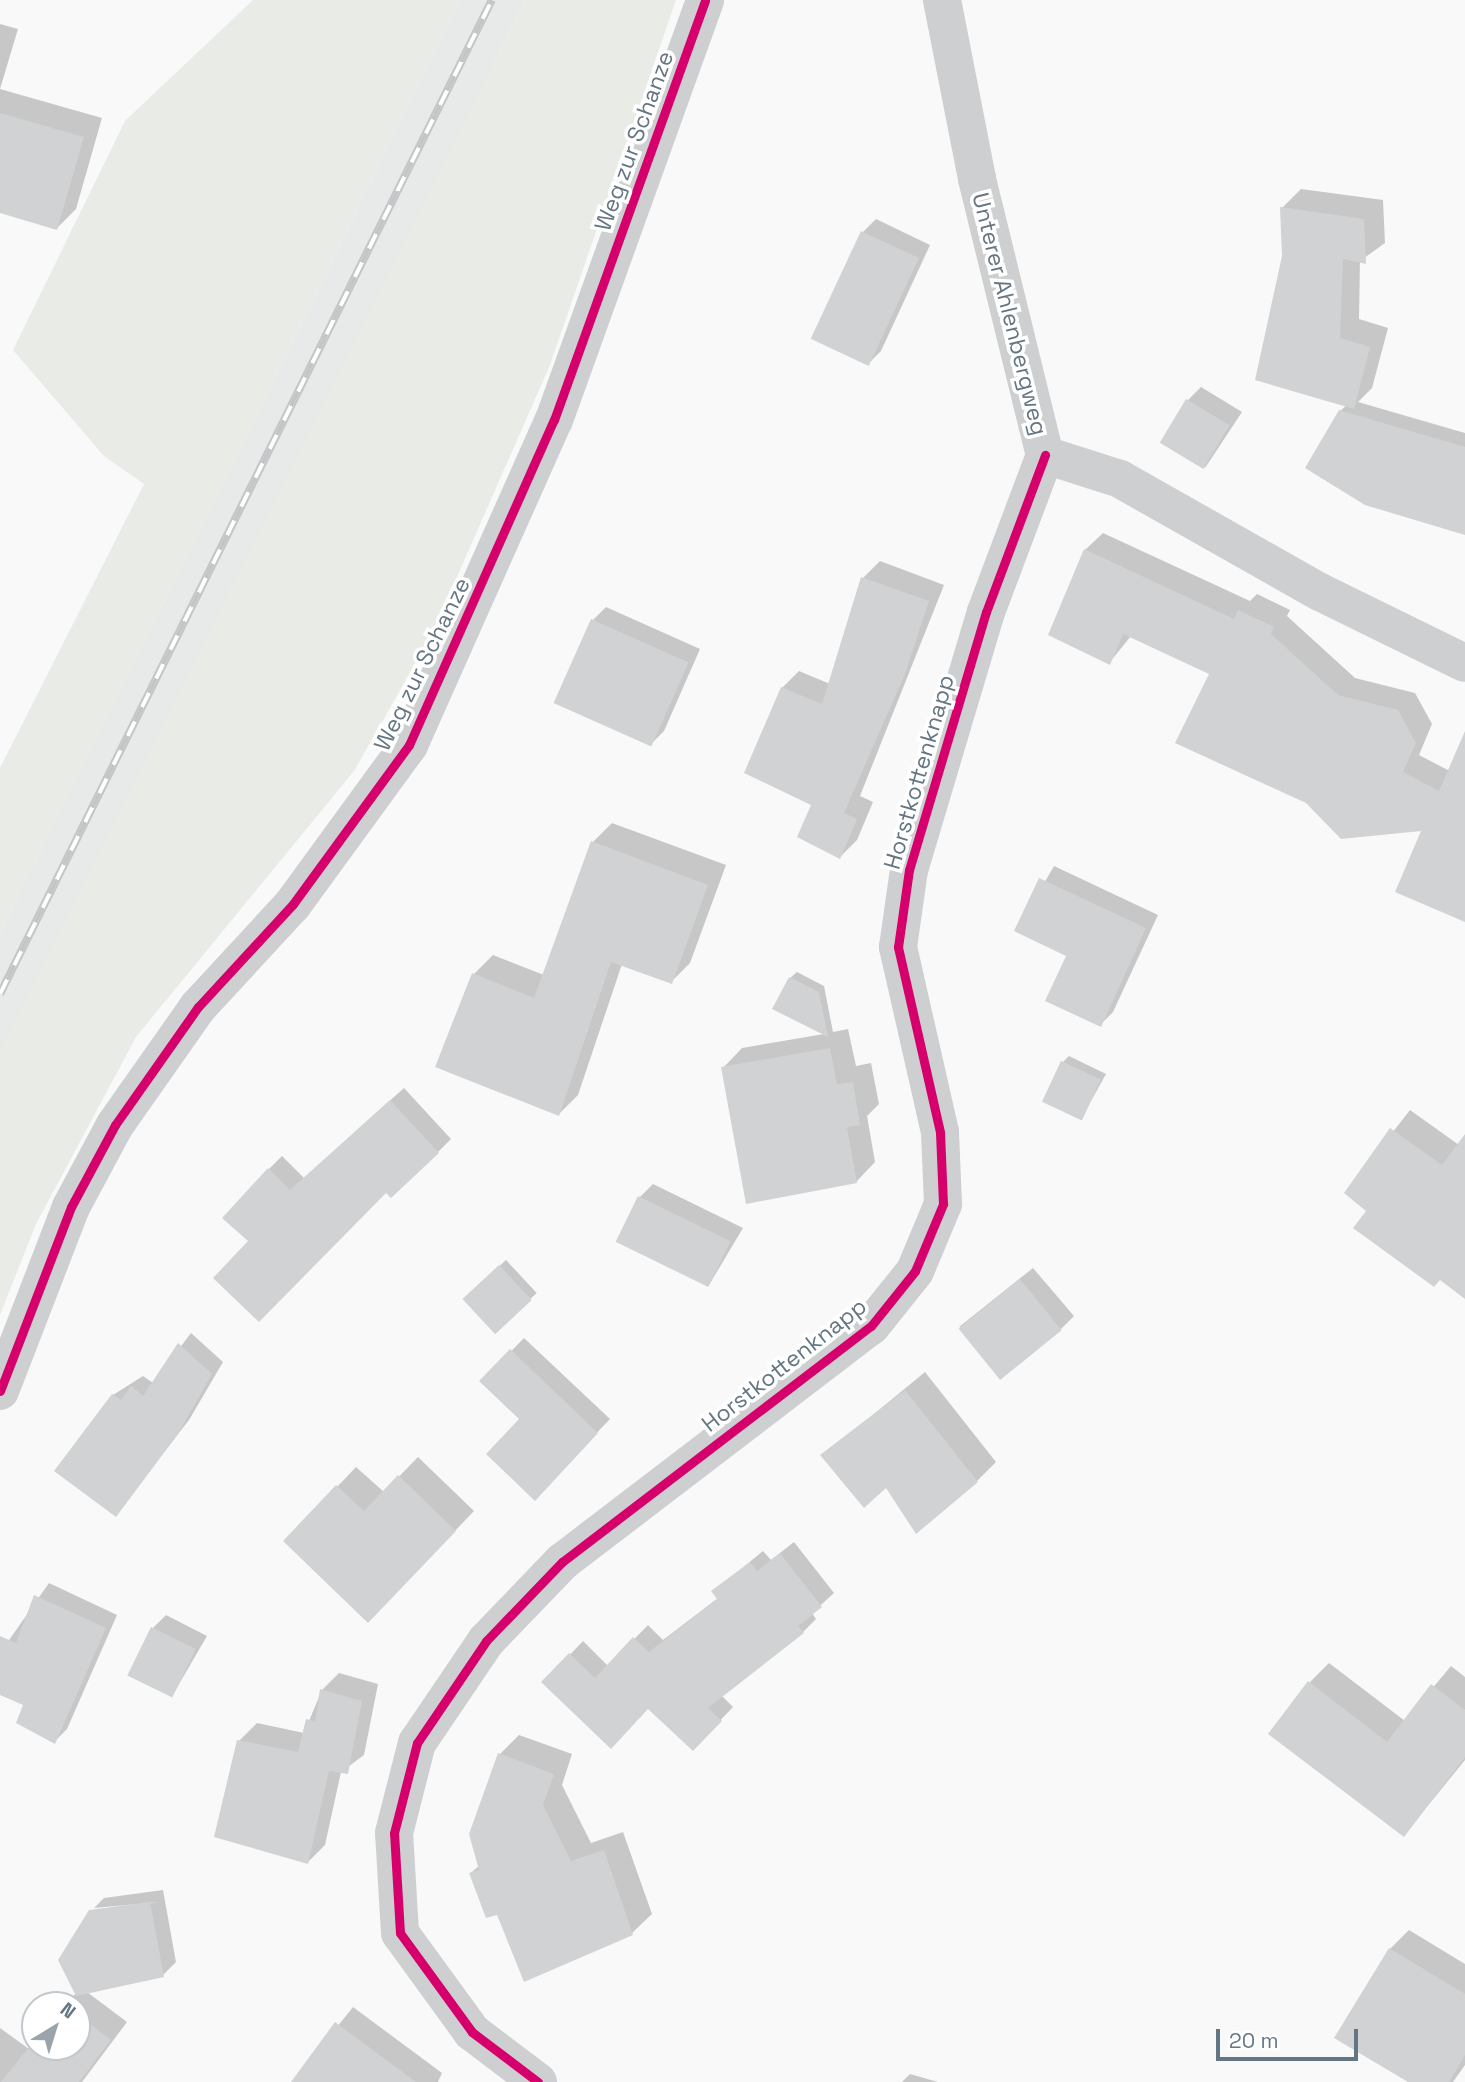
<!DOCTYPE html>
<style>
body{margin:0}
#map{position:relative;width:1465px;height:2082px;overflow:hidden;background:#f9f9f9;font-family:"Space Grotesk",sans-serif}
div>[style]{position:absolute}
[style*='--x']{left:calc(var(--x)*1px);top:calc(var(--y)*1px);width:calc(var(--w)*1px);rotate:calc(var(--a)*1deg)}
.built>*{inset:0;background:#e8e9e9}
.green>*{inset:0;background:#e8ebe6}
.shadow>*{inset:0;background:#0003;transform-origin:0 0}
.building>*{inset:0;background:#d0d2d3;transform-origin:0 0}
.minor>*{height:38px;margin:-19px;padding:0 19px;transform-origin:19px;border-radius:19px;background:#cecfd0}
.rail>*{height:8px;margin-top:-4px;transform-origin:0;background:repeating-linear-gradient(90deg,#fff 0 16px,#c3c5c6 0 32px);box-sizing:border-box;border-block:2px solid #c3c5c6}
.cycleway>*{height:9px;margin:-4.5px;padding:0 4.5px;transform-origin:4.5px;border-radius:4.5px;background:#d6006c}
span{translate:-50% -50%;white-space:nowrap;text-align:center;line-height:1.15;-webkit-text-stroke:7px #fff;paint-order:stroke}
.street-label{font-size:23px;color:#657683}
.north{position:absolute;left:21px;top:1991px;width:70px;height:70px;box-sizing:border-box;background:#fff;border:2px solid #c1c8cd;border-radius:50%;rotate:38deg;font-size:19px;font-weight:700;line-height:28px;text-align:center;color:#657683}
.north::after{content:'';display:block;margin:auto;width:24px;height:32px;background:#99a4ac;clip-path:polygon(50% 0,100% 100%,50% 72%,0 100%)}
.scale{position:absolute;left:1216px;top:2029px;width:142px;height:32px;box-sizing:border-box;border:4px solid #657683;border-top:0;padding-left:9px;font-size:21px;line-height:24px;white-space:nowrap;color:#657683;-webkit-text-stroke:5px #fff;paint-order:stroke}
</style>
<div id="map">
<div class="built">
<div style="clip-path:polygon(461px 0,526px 0,0 1053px,0 933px)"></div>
</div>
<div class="green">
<div style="clip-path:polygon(253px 0,461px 0,0 933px,0 768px,144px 484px,104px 456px,13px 350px,125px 121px)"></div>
<div style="clip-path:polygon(526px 0,676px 0,550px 365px,431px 636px,354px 771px,136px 1037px,36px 1224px,0 1315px,0 1053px)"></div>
</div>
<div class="shadow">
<div style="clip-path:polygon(0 24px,18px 29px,0 89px,102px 118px,76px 209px,57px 228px,0 211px)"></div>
<div style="clip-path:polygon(1301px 189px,1383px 200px,1385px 243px,1360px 261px,1359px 319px,1388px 328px,1372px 388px,1358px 402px,1465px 433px,1465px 533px,1340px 411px,1347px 405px,1284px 256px,1282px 208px)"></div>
<div style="clip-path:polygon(876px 219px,930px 245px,881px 351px,868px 364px,863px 232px)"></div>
<div style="clip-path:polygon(1201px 387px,1242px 412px,1205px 468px,1188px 400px)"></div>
<div style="clip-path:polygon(1103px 533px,1250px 601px,1257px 594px,1290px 610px,1287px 616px,1355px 678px,1415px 693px,1432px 724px,1419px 755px,1465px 779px,1465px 921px,1424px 829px,1211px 673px,1131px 636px,1109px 663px,1051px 634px,1085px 550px)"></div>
<div style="clip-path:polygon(880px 561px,944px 585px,860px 796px,873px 802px,857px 840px,840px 857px,814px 804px,782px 688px,799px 671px,830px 684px,863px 578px)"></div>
<div style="clip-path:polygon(606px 607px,700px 649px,664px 731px,651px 744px,559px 703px,593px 620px)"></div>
<div style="clip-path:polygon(612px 823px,726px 865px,690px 963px,671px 982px,622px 964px,578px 1095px,559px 1114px,474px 974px,493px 955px,544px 975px,593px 842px)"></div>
<div style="clip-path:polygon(1054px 866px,1158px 915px,1113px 1012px,1100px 1025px,1068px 955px,1017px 930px)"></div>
<div style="clip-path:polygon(797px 972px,824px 986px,833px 1032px,848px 1029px,856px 1066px,871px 1063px,879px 1104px,867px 1116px,875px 1162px,856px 1182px,723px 1068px,742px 1048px,824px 1034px,790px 978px)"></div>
<div style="clip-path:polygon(1069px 1056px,1106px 1074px,1081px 1119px,1063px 1062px)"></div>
<div style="clip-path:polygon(404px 1088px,451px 1139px,438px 1152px,386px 1190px,251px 1241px,269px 1169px,282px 1156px,304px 1178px)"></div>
<div style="clip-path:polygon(1410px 1110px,1459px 1145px,1465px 1137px,1465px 1296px,1346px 1192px)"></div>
<div style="clip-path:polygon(653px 1184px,743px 1228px,709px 1285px,640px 1197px)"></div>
<div style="left:506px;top:1260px;width:45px;height:57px;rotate:47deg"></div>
<div style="clip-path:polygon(1033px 1268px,1074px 1316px,1061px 1329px,959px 1327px)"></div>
<div style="clip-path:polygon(191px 1333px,223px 1362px,189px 1420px,115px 1515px,113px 1395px,143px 1376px,153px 1383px)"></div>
<div style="clip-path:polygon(524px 1338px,610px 1419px,547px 1485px,522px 1419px,482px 1381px)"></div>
<div style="clip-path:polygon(925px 1372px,996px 1462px,977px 1481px,886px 1485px,823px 1456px)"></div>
<div style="clip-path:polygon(418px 1457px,474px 1511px,387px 1602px,337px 1487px,356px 1467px,384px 1492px)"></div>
<div style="clip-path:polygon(794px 1542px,834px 1593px,812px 1613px,816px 1619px,803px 1632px,721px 1695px,733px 1707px,693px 1749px,648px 1707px,544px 1682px,583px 1641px,608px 1666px,648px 1625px,663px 1640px,718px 1598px,713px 1592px,763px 1551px,771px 1560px)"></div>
<div style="clip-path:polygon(49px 1583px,117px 1615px,67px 1729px,54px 1742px,25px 1704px,0 1693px,0 1653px)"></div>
<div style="clip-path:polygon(166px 1615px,207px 1636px,172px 1696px,153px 1628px)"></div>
<div style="clip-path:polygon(1329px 1663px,1405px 1721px,1451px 1666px,1465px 1677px,1465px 1760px,1404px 1835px,1310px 1682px)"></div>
<div style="clip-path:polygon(339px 1673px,378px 1684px,364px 1755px,341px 1772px,325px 1845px,308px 1862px,239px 1741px,257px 1723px,304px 1733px,322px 1690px)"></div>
<div style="clip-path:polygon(519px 1735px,572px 1754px,562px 1785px,591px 1843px,623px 1832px,652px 1914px,632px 1933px,525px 1980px,498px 1913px,471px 1873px,480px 1865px,500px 1754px)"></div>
<div style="clip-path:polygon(163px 1890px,176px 1962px,163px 1975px,87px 1992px,127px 2022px,82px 2082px,0 2082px,0 2028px,29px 2049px,35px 2042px,77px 2047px,77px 2005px,65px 2005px,76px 1993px,90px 1911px,159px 1902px,94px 1908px,104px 1898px)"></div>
<div style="clip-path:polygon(1409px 1930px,1465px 1964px,1465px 2065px,1453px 2082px,1411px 2082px,1390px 1949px)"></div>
<div style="clip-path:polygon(353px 2007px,442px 2073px,438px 2082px,293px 2082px)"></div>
<div style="clip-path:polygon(910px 2074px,938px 2082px,902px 2082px)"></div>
</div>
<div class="building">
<div style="clip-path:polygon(0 113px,84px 137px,57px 230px,0 213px)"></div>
<div style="clip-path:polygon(1280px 207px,1364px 219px,1366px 264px,1343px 259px,1340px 338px,1370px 347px,1354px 409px,1255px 380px,1282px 256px)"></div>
<div style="left:861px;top:231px;width:64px;height:119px;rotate:25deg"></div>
<div style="left:1186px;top:399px;width:51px;height:51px;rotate:31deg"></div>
<div style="clip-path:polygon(1339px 410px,1465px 447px,1465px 535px,1365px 505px,1305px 468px)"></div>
<div style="clip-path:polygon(1084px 549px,1234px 619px,1238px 610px,1274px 627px,1271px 634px,1338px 695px,1398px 710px,1416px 743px,1403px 772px,1439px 791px,1465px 731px,1465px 922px,1395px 892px,1421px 831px,1341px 839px,1306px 803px,1175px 743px,1209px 674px,1123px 634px,1110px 665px,1048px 635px)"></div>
<div style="clip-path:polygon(861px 577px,929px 601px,905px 674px,844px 813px,857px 819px,840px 859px,797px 837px,811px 805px,744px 773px,781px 687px,822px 704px)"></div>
<div style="left:591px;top:619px;width:107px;height:92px;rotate:24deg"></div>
<div style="clip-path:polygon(591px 841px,708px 885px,672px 984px,611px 962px,559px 1116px,435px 1067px,472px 973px,534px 998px)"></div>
<div style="clip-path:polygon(1039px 878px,1146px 928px,1101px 1027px,1045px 1001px,1066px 956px,1014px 931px)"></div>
<div style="clip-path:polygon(789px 977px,819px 992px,828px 1037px,772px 1009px)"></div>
<div style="clip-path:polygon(830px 1048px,837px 1084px,853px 1082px,860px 1125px,847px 1127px,857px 1183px,746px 1204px,721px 1067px)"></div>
<div style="left:1061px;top:1061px;width:44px;height:45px;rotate:25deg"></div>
<div style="clip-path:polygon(390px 1100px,439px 1153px,391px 1198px,386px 1193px,259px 1322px,213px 1278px,248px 1241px,222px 1218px,268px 1168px,290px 1190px)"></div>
<div style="clip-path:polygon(1390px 1128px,1442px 1165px,1465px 1134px,1465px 1299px,1440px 1280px,1434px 1287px,1353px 1228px,1366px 1211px,1344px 1193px)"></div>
<div style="left:638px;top:1196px;width:103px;height:51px;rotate:26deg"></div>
<div style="left:499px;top:1265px;width:48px;height:50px;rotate:47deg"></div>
<div style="left:1020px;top:1279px;width:66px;height:79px;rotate:51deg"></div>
<div style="clip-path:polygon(178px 1343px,212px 1374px,178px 1434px,116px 1517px,54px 1471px,112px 1394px,121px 1400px,131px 1386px,143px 1396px)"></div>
<div style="clip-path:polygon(510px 1349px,598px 1433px,535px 1501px,486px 1454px,519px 1419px,479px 1381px)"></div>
<div style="clip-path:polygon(905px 1390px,978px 1482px,916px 1534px,886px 1488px,864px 1508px,820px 1455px)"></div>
<div style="clip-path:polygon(398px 1475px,456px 1531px,368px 1623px,283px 1541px,336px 1485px,364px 1511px)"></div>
<div style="clip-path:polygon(780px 1553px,822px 1607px,798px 1626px,804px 1633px,708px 1708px,722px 1721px,693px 1751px,648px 1709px,611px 1749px,541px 1682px,569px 1653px,595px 1678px,633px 1637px,649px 1652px,717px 1599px,711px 1591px,750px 1562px,757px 1571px)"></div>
<div style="clip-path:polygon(34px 1595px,106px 1628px,55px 1744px,16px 1723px,23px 1705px,0 1695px,0 1636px,16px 1643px)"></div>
<div style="left:151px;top:1627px;width:50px;height:54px;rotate:26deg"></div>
<div style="clip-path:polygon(1308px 1681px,1387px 1742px,1431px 1684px,1465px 1710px,1465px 1757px,1404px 1837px,1268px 1734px)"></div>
<div style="clip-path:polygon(320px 1689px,362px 1701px,348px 1774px,329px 1771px,308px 1864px,214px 1837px,237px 1740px,298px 1752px,306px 1719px,315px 1721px)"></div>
<div style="clip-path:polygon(498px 1753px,554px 1774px,543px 1805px,571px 1861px,604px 1850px,633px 1935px,524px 1982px,497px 1915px,486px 1918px,469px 1873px,479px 1870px,469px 1834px)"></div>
<div style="clip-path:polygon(150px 1902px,164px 1977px,76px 1996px,58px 1960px,89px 1910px)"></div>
<div style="clip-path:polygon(1389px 1948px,1465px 1994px,1465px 2055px,1449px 2082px,1408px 2082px,1334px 2038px)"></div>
<div style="clip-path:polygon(77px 2014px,111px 2040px,79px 2082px,1px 2082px,35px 2040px,35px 2047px,77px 2047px)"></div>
<div style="clip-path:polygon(335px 2022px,416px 2082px,291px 2082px)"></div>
</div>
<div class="minor">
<div style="--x:942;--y:0;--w:182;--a:78.9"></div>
<div style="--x:977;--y:179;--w:284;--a:76.2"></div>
<div style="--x:1045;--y:455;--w:79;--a:17.7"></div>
<div style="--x:1120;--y:479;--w:230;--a:29.5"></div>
<div style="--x:1320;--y:592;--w:161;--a:26.1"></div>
<div style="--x:0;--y:1391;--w:197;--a:-68.9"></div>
<div style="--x:71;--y:1207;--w:93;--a:-61.8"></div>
<div style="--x:115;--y:1125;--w:144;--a:-54.9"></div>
<div style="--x:198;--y:1007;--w:140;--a:-47.3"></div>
<div style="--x:293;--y:904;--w:197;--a:-53.9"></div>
<div style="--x:409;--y:745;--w:356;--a:-66"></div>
<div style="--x:554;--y:420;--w:446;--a:-70.2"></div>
<div style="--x:538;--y:2082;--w:83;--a:-142.9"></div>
<div style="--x:472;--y:2032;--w:122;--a:-126"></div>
<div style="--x:400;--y:1933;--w:100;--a:-93.4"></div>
<div style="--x:394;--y:1833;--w:93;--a:-75.7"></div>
<div style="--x:417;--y:1743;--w:123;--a:-55.9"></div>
<div style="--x:486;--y:1641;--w:110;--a:-46.1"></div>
<div style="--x:562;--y:1562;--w:389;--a:-37.4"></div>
<div style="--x:871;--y:1326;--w:70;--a:-51.3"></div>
<div style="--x:915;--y:1271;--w:73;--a:-67.3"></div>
<div style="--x:943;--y:1204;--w:72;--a:-92.4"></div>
<div style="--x:940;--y:1132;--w:190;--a:-102.8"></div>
<div style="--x:898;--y:947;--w:78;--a:-81.9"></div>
<div style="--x:909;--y:870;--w:269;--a:-73.4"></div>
<div style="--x:986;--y:612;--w:168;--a:-69.4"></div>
</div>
<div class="rail">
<div style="--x:0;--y:994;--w:1109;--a:-63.67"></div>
</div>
<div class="cycleway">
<div style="--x:0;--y:1391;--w:197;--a:-68.9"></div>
<div style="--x:71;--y:1207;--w:93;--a:-61.8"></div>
<div style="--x:115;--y:1125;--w:144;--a:-54.9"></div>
<div style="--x:198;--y:1007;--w:140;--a:-47.3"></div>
<div style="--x:293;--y:904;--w:197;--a:-53.9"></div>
<div style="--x:409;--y:745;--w:356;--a:-66"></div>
<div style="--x:554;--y:420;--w:446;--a:-70.2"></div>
<div style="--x:538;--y:2082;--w:83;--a:-142.9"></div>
<div style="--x:472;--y:2032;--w:122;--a:-126"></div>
<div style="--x:400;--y:1933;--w:100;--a:-93.4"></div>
<div style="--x:394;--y:1833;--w:93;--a:-75.7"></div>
<div style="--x:417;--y:1743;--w:123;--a:-55.9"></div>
<div style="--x:486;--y:1641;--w:110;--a:-46.1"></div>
<div style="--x:562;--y:1562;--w:389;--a:-37.4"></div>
<div style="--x:871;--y:1326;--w:70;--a:-51.3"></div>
<div style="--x:915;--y:1271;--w:73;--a:-67.3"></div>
<div style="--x:943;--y:1204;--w:72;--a:-92.4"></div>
<div style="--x:940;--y:1132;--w:190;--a:-102.8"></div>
<div style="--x:898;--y:947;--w:78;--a:-81.9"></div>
<div style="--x:909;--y:870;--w:269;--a:-73.4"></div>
<div style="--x:986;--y:612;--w:168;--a:-69.4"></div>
</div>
<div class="street-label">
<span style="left:634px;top:141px;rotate:-70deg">Weg zur Schanze</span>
<span style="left:1010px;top:314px;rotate:76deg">Unterer Ahlenbergweg</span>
<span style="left:422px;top:664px;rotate:-64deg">Weg zur Schanze</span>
<span style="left:919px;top:772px;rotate:-74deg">Horstkottenknapp</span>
<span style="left:784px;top:1365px;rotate:-38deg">Horstkottenknapp</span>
</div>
<div class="north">N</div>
<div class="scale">20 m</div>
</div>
